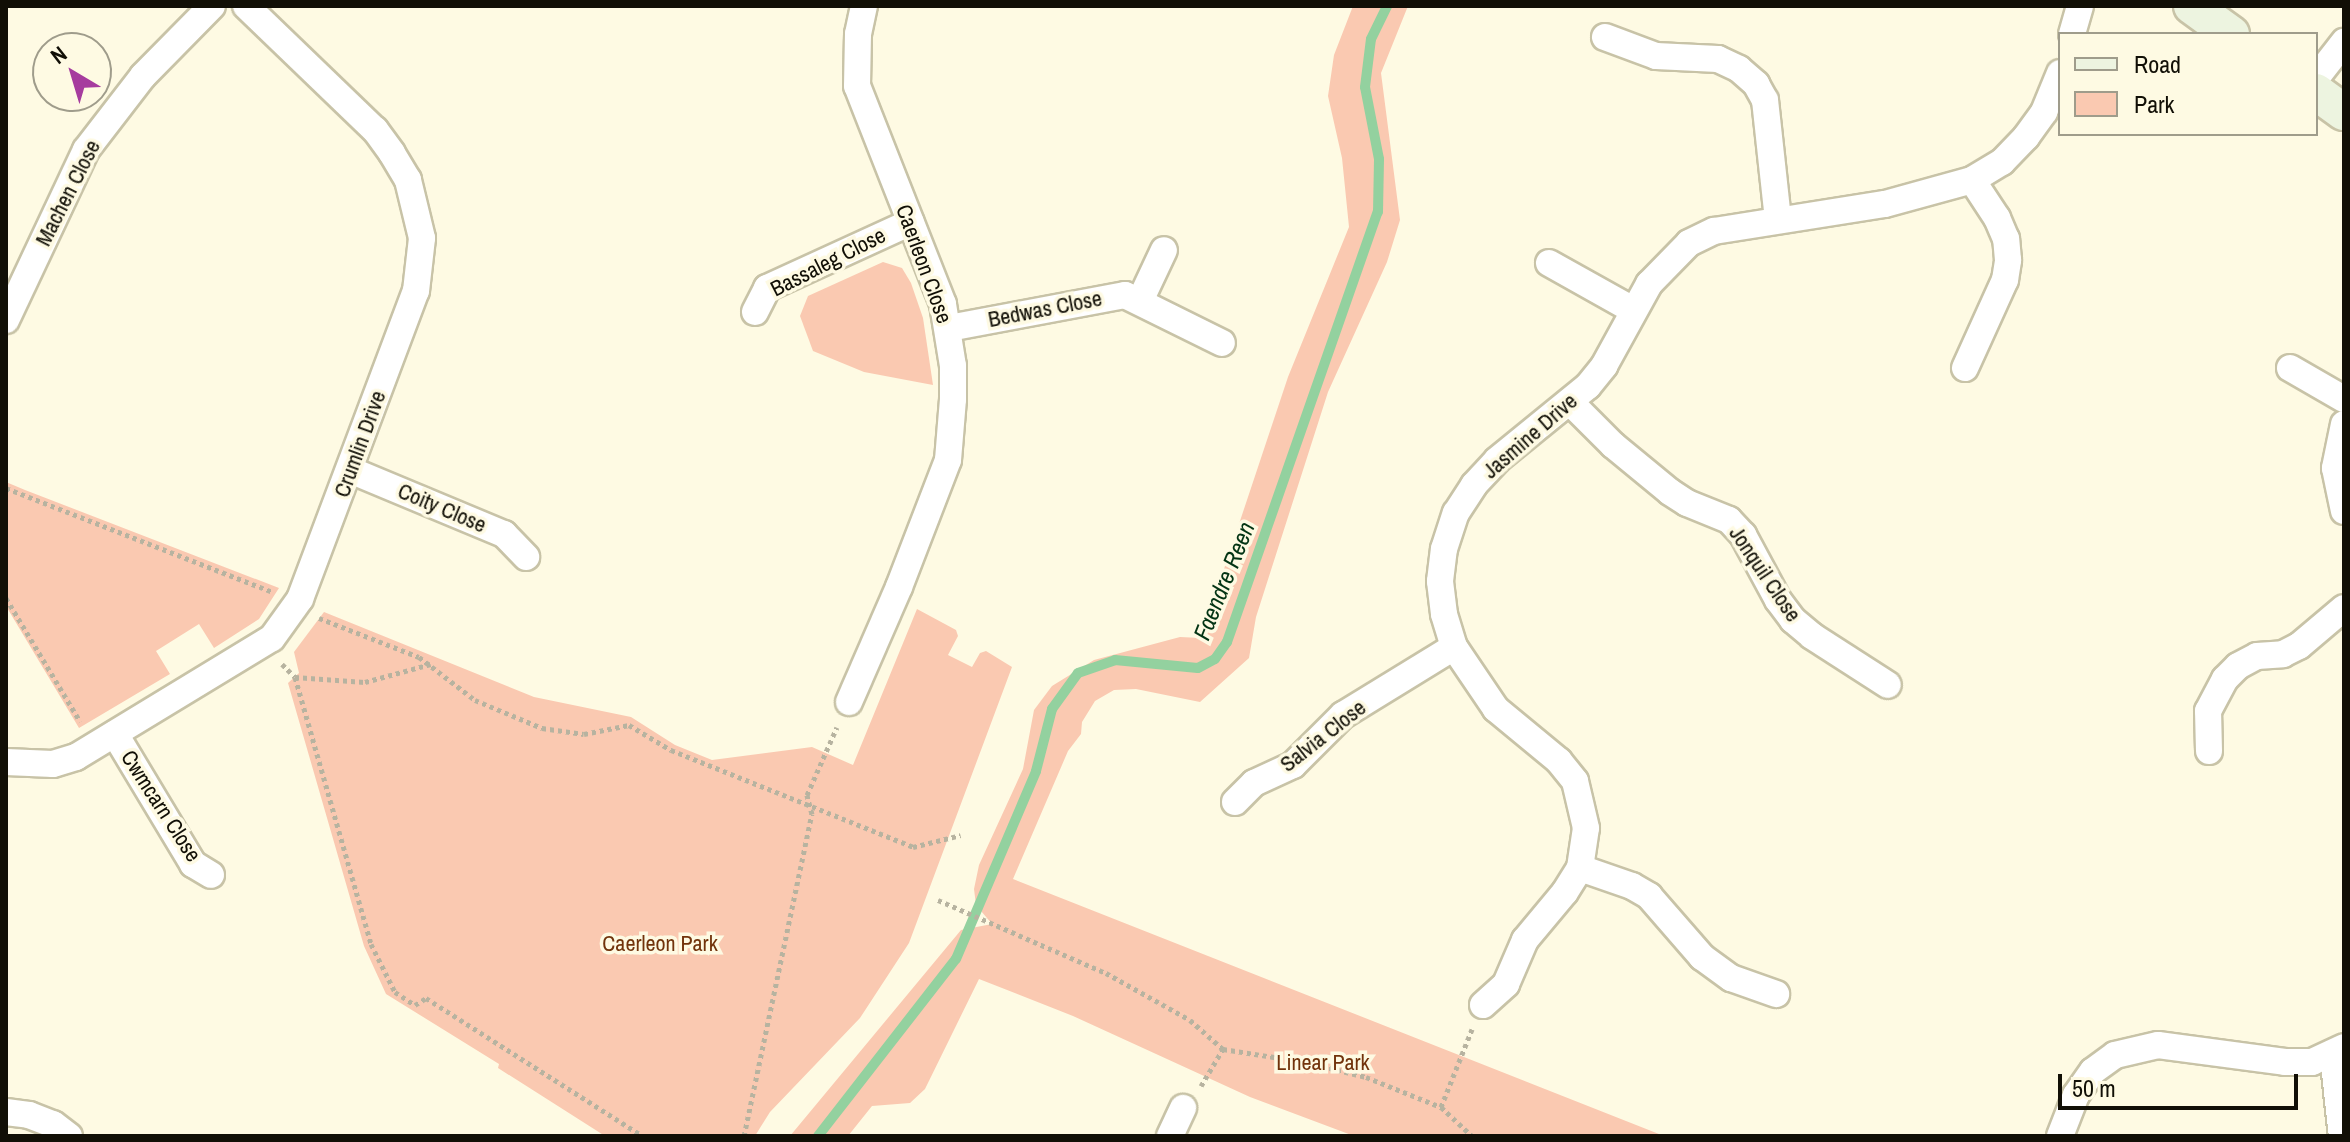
<!DOCTYPE html>
<style>
body{margin:0}
#map{position:relative;width:2350px;height:1142px;overflow:hidden;background:#fefae3;font-family:"Archivo Narrow",sans-serif}
div>[style]{position:absolute}
[style*='--x']{left:calc(var(--x)*1px);top:calc(var(--y)*1px);width:calc(var(--w)*1px);rotate:calc(var(--a)*1deg)}
.green>*{inset:0;background:#fac9b1}
.stream>*{height:10px;margin:-5px;padding:0 5px;transform-origin:5px;border-radius:5px;background:#93d19f}
.path>*{height:5px;margin-top:-2.5px;transform-origin:0;background:repeating-linear-gradient(90deg,#b7b3a0 0 4px,transparent 0 8px)}
.roads{filter:drop-shadow(2px 0 #c8c3a7) drop-shadow(-2px 0 #c8c3a7) drop-shadow(0 2px #c8c3a7) drop-shadow(0 -2px #c8c3a7)}
.street>*{height:26px;margin:-13px;padding:0 13px;transform-origin:13px;border-radius:13px;background:#fff}
.secondary>*{height:36px;margin:-18px;padding:0 18px;transform-origin:18px;border-radius:18px;background:#edf4e0}
span{translate:-50% -50%;white-space:nowrap;text-align:center;line-height:1.15;-webkit-text-stroke:7px #fefae3;paint-order:stroke}
.street-label{font-size:22px;color:#110f06}
.park-label{font-size:22px;color:#71330b}
.water-label{font-size:24px;color:#033414;font-style:italic}
.frame{position:absolute;inset:0;border:8px solid #110f06;pointer-events:none}
.legend{position:absolute;left:2058px;top:32px;width:260px;height:104px;box-sizing:border-box;background:#fefae3;border:2px solid #9f9c8b;margin:0;padding:10px 14px;list-style:none;font-size:24px;color:#110f06}
.legend li{display:flex;align-items:center;gap:16px;height:40px}
.legend b{width:40px;border:2px solid #9f9c8b}
.north{position:absolute;left:32px;top:32px;width:80px;height:80px;box-sizing:border-box;background:#fefae3;border:2px solid #9f9c8b;border-radius:50%;rotate:322deg;font-size:22px;font-weight:700;line-height:32px;text-align:center;color:#110f06}
.north::after{content:'';display:block;margin:auto;width:28px;height:36px;background:#a63c9e;clip-path:polygon(50% 0,100% 100%,50% 72%,0 100%)}
.scale{position:absolute;left:2058px;top:1074px;width:240px;height:36px;box-sizing:border-box;border:4px solid #110f06;border-top:0;padding-left:10px;font-size:24px;line-height:28px;white-space:nowrap;color:#110f06;-webkit-text-stroke:6px #fefae3;paint-order:stroke}
</style>
<div id="map">
<div class="green">
<div style="clip-path:polygon(1353px 6px,1408px 6px,1381px 73px,1400px 220px,1387px 262px,1328px 392px,1256px 617px,1249px 658px,1200px 702px,1136px 689px,1114px 690px,1095px 701px,1082px 722px,1081px 734px,1068px 751px,1013px 879px,1664px 1136px,1354px 1136px,1250px 1097px,1073px 1016px,979px 979px,925px 1089px,910px 1103px,872px 1106px,848px 1136px,790px 1136px,961px 930px,992px 924px,976px 905px,974px 889px,979px 865px,1023px 769px,1034px 710px,1052px 686px,1094px 660px,1180px 637px,1201px 638px,1288px 377px,1349px 227px,1342px 158px,1328px 96px,1334px 55px)"></div>
<div style="clip-path:polygon(883px 262px,902px 268px,911px 283px,923px 318px,933px 385px,864px 372px,813px 351px,800px 316px,808px 296px)"></div>
<div style="clip-path:polygon(6px 482px,25px 490px,279px 588px,259px 619px,214px 648px,199px 624px,156px 651px,170px 674px,79px 728px,6px 606px)"></div>
<div style="clip-path:polygon(917px 609px,956px 630px,958px 636px,948px 655px,972px 667px,980px 653px,986px 651px,1012px 667px,909px 943px,860px 1018px,770px 1112px,755px 1136px,605px 1136px,498px 1068px,499px 1064px,386px 994px,364px 946px,288px 683px,299px 673px,294px 652px,324px 612px,534px 697px,631px 717px,675px 745px,712px 760px,812px 747px,853px 765px)"></div>
</div>
<div class="stream">
<div style="--x:818;--y:1136;--w:224;--a:-52.1"></div>
<div style="--x:956;--y:959;--w:204;--a:-66.9"></div>
<div style="--x:1036;--y:771;--w:64;--a:-75.5"></div>
<div style="--x:1052;--y:709;--w:44;--a:-54.2"></div>
<div style="--x:1078;--y:673;--w:39;--a:-19"></div>
<div style="--x:1115;--y:660;--w:83;--a:5.5"></div>
<div style="--x:1198;--y:668;--w:19;--a:-28"></div>
<div style="--x:1215;--y:659;--w:21;--a:-55"></div>
<div style="--x:1227;--y:642;--w:456;--a:-70.7"></div>
<div style="--x:1378;--y:212;--w:53;--a:-88.9"></div>
<div style="--x:1379;--y:159;--w:73;--a:-101"></div>
<div style="--x:1365;--y:87;--w:48;--a:-82.9"></div>
<div style="--x:1371;--y:39;--w:37;--a:-64"></div>
</div>
<div class="path">
<div style="--x:6;--y:488;--w:287;--a:21.3"></div>
<div style="--x:6;--y:598;--w:144;--a:59"></div>
<div style="--x:319;--y:618;--w:107;--a:21.3"></div>
<div style="--x:419;--y:657;--w:71;--a:37.5"></div>
<div style="--x:475;--y:700;--w:73;--a:22.7"></div>
<div style="--x:542;--y:728;--w:42;--a:8.1"></div>
<div style="--x:584;--y:734;--w:46;--a:-11.3"></div>
<div style="--x:629;--y:725;--w:49;--a:30.8"></div>
<div style="--x:671;--y:750;--w:261;--a:21.8"></div>
<div style="--x:913;--y:847;--w:49;--a:-14"></div>
<div style="--x:282;--y:664;--w:18;--a:45"></div>
<div style="--x:295;--y:677;--w:278;--a:74.1"></div>
<div style="--x:371;--y:944;--w:54;--a:63.4"></div>
<div style="--x:395;--y:992;--w:24;--a:33"></div>
<div style="--x:415;--y:1005;--w:13;--a:-32"></div>
<div style="--x:426;--y:998;--w:257;--a:32.5"></div>
<div style="--x:295;--y:677;--w:70;--a:4.1"></div>
<div style="--x:365;--y:682;--w:68;--a:-15.3"></div>
<div style="--x:938;--y:900;--w:183;--a:23.5"></div>
<div style="--x:1106;--y:973;--w:96;--a:29.2"></div>
<div style="--x:1190;--y:1020;--w:44;--a:41.3"></div>
<div style="--x:1223;--y:1049;--w:84;--a:8.9"></div>
<div style="--x:1306;--y:1062;--w:62;--a:14"></div>
<div style="--x:1366;--y:1077;--w:81;--a:21.8"></div>
<div style="--x:1441;--y:1107;--w:42;--a:43.1"></div>
<div style="--x:1201;--y:1086;--w:43;--a:-59.3"></div>
<div style="--x:1441;--y:1107;--w:84;--a:-68.3"></div>
<div style="--x:744;--y:1136;--w:329;--a:-78.1"></div>
<div style="--x:812;--y:814;--w:20;--a:-105"></div>
<div style="--x:807;--y:795;--w:74;--a:-66.2"></div>
</div>
<div class="roads">
<div class="street">
<div style="--x:2072;--y:34;--w:29;--a:-74"></div>
<div style="--x:1605;--y:37;--w:54;--a:20.4"></div>
<div style="--x:1656;--y:56;--w:62;--a:2.8"></div>
<div style="--x:1718;--y:59;--w:23;--a:25"></div>
<div style="--x:1739;--y:69;--w:23;--a:41"></div>
<div style="--x:1756;--y:84;--w:18;--a:61"></div>
<div style="--x:1765;--y:100;--w:120;--a:83.8"></div>
<div style="--x:2316;--y:78;--w:46;--a:-52.1"></div>
<div style="--x:1549;--y:263;--w:96;--a:29.2"></div>
<div style="--x:1140;--y:301;--w:56;--a:-64.8"></div>
<div style="--x:755;--y:312;--w:27;--a:-63"></div>
<div style="--x:767;--y:288;--w:158;--a:-24.6"></div>
<div style="--x:6;--y:320;--w:188;--a:-64.8"></div>
<div style="--x:86;--y:150;--w:93;--a:-52.4"></div>
<div style="--x:143;--y:76;--w:98;--a:-45.4"></div>
<div style="--x:949;--y:328;--w:179;--a:-10.6"></div>
<div style="--x:1125;--y:295;--w:108;--a:26.3"></div>
<div style="--x:1965;--y:368;--w:97;--a:-65.6"></div>
<div style="--x:2005;--y:280;--w:20;--a:-81"></div>
<div style="--x:2008;--y:260;--w:21;--a:-95"></div>
<div style="--x:2006;--y:239;--w:23;--a:-113"></div>
<div style="--x:1997;--y:218;--w:45;--a:-123.3"></div>
<div style="--x:2290;--y:368;--w:62;--a:29.9"></div>
<div style="--x:1570;--y:402;--w:61;--a:45"></div>
<div style="--x:1613;--y:445;--w:74;--a:39.5"></div>
<div style="--x:1670;--y:492;--w:20;--a:33"></div>
<div style="--x:1687;--y:503;--w:45;--a:22"></div>
<div style="--x:1729;--y:520;--w:21;--a:47"></div>
<div style="--x:1743;--y:535;--w:74;--a:61.7"></div>
<div style="--x:1778;--y:600;--w:25;--a:53"></div>
<div style="--x:1793;--y:620;--w:25;--a:40"></div>
<div style="--x:1812;--y:636;--w:90;--a:32.8"></div>
<div style="--x:2344;--y:424;--w:45;--a:101.6"></div>
<div style="--x:2335;--y:468;--w:44;--a:78.2"></div>
<div style="--x:350;--y:470;--w:167;--a:22.6"></div>
<div style="--x:504;--y:534;--w:32;--a:46"></div>
<div style="--x:849;--y:702;--w:125;--a:-66.5"></div>
<div style="--x:899;--y:587;--w:136;--a:-68.9"></div>
<div style="--x:948;--y:460;--w:61;--a:-85.3"></div>
<div style="--x:953;--y:399;--w:33;--a:-90"></div>
<div style="--x:953;--y:366;--w:63;--a:-99.2"></div>
<div style="--x:943;--y:304;--w:234;--a:-111.5"></div>
<div style="--x:857;--y:86;--w:52;--a:-88.9"></div>
<div style="--x:858;--y:34;--w:29;--a:-78"></div>
<div style="--x:115;--y:734;--w:152;--a:59"></div>
<div style="--x:193;--y:864;--w:21;--a:31"></div>
<div style="--x:2209;--y:751;--w:40;--a:-91.4"></div>
<div style="--x:2208;--y:711;--w:36;--a:-62"></div>
<div style="--x:2225;--y:679;--w:18;--a:-45"></div>
<div style="--x:2238;--y:666;--w:21;--a:-28"></div>
<div style="--x:2257;--y:656;--w:26;--a:-4"></div>
<div style="--x:2283;--y:654;--w:18;--a:-27"></div>
<div style="--x:2299;--y:646;--w:59;--a:-40.2"></div>
<div style="--x:6;--y:762;--w:47;--a:2.4"></div>
<div style="--x:53;--y:764;--w:24;--a:-17"></div>
<div style="--x:76;--y:757;--w:229;--a:-31.3"></div>
<div style="--x:272;--y:638;--w:48;--a:-54.3"></div>
<div style="--x:300;--y:599;--w:329;--a:-69.4"></div>
<div style="--x:416;--y:291;--w:53;--a:-83.5"></div>
<div style="--x:422;--y:238;--w:60;--a:-103.6"></div>
<div style="--x:408;--y:180;--w:31;--a:-121"></div>
<div style="--x:392;--y:153;--w:29;--a:-126"></div>
<div style="--x:375;--y:130;--w:179;--a:-136.1"></div>
<div style="--x:1235;--y:802;--w:27;--a:-45"></div>
<div style="--x:1254;--y:783;--w:43;--a:-24.8"></div>
<div style="--x:1293;--y:765;--w:71;--a:-45"></div>
<div style="--x:1343;--y:715;--w:130;--a:-31.5"></div>
<div style="--x:1580;--y:868;--w:55;--a:19.1"></div>
<div style="--x:1632;--y:886;--w:20;--a:30"></div>
<div style="--x:1649;--y:896;--w:81;--a:49"></div>
<div style="--x:1702;--y:957;--w:36;--a:36"></div>
<div style="--x:1731;--y:978;--w:48;--a:19.6"></div>
<div style="--x:1483;--y:1005;--w:31;--a:-42"></div>
<div style="--x:1506;--y:984;--w:48;--a:-66.6"></div>
<div style="--x:1525;--y:940;--w:62;--a:-50.2"></div>
<div style="--x:1565;--y:892;--w:28;--a:-58"></div>
<div style="--x:1580;--y:868;--w:40;--a:-81.5"></div>
<div style="--x:1586;--y:828;--w:48;--a:-103.2"></div>
<div style="--x:1575;--y:781;--w:26;--a:-129"></div>
<div style="--x:1559;--y:761;--w:82;--a:-140.5"></div>
<div style="--x:1496;--y:709;--w:75;--a:-124.1"></div>
<div style="--x:1454;--y:647;--w:34;--a:-107"></div>
<div style="--x:1444;--y:614;--w:33;--a:-97"></div>
<div style="--x:1440;--y:581;--w:32;--a:-83"></div>
<div style="--x:1444;--y:549;--w:38;--a:-72"></div>
<div style="--x:1456;--y:513;--w:33;--a:-57"></div>
<div style="--x:1474;--y:485;--w:34;--a:-47"></div>
<div style="--x:1497;--y:460;--w:117;--a:-39.1"></div>
<div style="--x:1588;--y:386;--w:26;--a:-51"></div>
<div style="--x:1604;--y:366;--w:94;--a:-61.2"></div>
<div style="--x:1649;--y:284;--w:57;--a:-45.7"></div>
<div style="--x:1689;--y:243;--w:28;--a:-26"></div>
<div style="--x:1714;--y:231;--w:173;--a:-9"></div>
<div style="--x:1885;--y:204;--w:90;--a:-15.4"></div>
<div style="--x:1972;--y:180;--w:35;--a:-31"></div>
<div style="--x:2002;--y:162;--w:35;--a:-46"></div>
<div style="--x:2026;--y:137;--w:31;--a:-54"></div>
<div style="--x:2044;--y:112;--w:42;--a:-67.7"></div>
<div style="--x:2333;--y:1055;--w:81;--a:83.7"></div>
<div style="--x:6;--y:1112;--w:23;--a:7"></div>
<div style="--x:29;--y:1115;--w:26;--a:21"></div>
<div style="--x:53;--y:1124;--w:20;--a:37"></div>
<div style="--x:1170;--y:1136;--w:31;--a:-65"></div>
<div style="--x:2060;--y:1136;--w:44;--a:-68.7"></div>
<div style="--x:2076;--y:1095;--w:29;--a:-55"></div>
<div style="--x:2093;--y:1071;--w:27;--a:-36"></div>
<div style="--x:2115;--y:1055;--w:44;--a:-13.1"></div>
<div style="--x:2158;--y:1045;--w:128;--a:7.6"></div>
<div style="--x:2285;--y:1062;--w:27;--a:0"></div>
<div style="--x:2312;--y:1062;--w:35;--a:-25"></div>
</div>
<div class="secondary">
<div style="--x:2192;--y:6;--w:48;--a:35.7"></div>
<div style="--x:2316;--y:92;--w:34;--a:36"></div>
</div>
</div>
<div class="street-label">
<span style="left:68px;top:193px;rotate:-63deg">Machen Close</span>
<span style="left:828px;top:262px;rotate:-27deg">Bassaleg Close</span>
<span style="left:924px;top:264px;rotate:70deg">Caerleon Close</span>
<span style="left:1045px;top:309px;rotate:-11deg">Bedwas Close</span>
<span style="left:1530px;top:436px;rotate:-41deg">Jasmine Drive</span>
<span style="left:360px;top:444px;rotate:-70deg">Crumlin Drive</span>
<span style="left:442px;top:508px;rotate:23deg">Coity Close</span>
<span style="left:1765px;top:574px;rotate:56deg">Jonquil Close</span>
<span style="left:1323px;top:736px;rotate:-38deg">Salvia Close</span>
<span style="left:161px;top:806px;rotate:57deg">Cwmcarn Close</span>
</div>
<div class="park-label">
<span style="left:660px;top:944px">Caerleon Park</span>
<span style="left:1323px;top:1063px">Linear Park</span>
</div>
<div class="water-label">
<span style="left:1224px;top:581px;rotate:-68deg">Faendre Reen</span>
</div>
<div class="frame"></div>
<ul class="legend">
<li><b style="height:10px;background:#edf4e0"></b>Road</li>
<li><b style="height:22px;background:#fac9b1"></b>Park</li>
</ul>
<div class="north">N</div>
<div class="scale">50 m</div>
</div>
